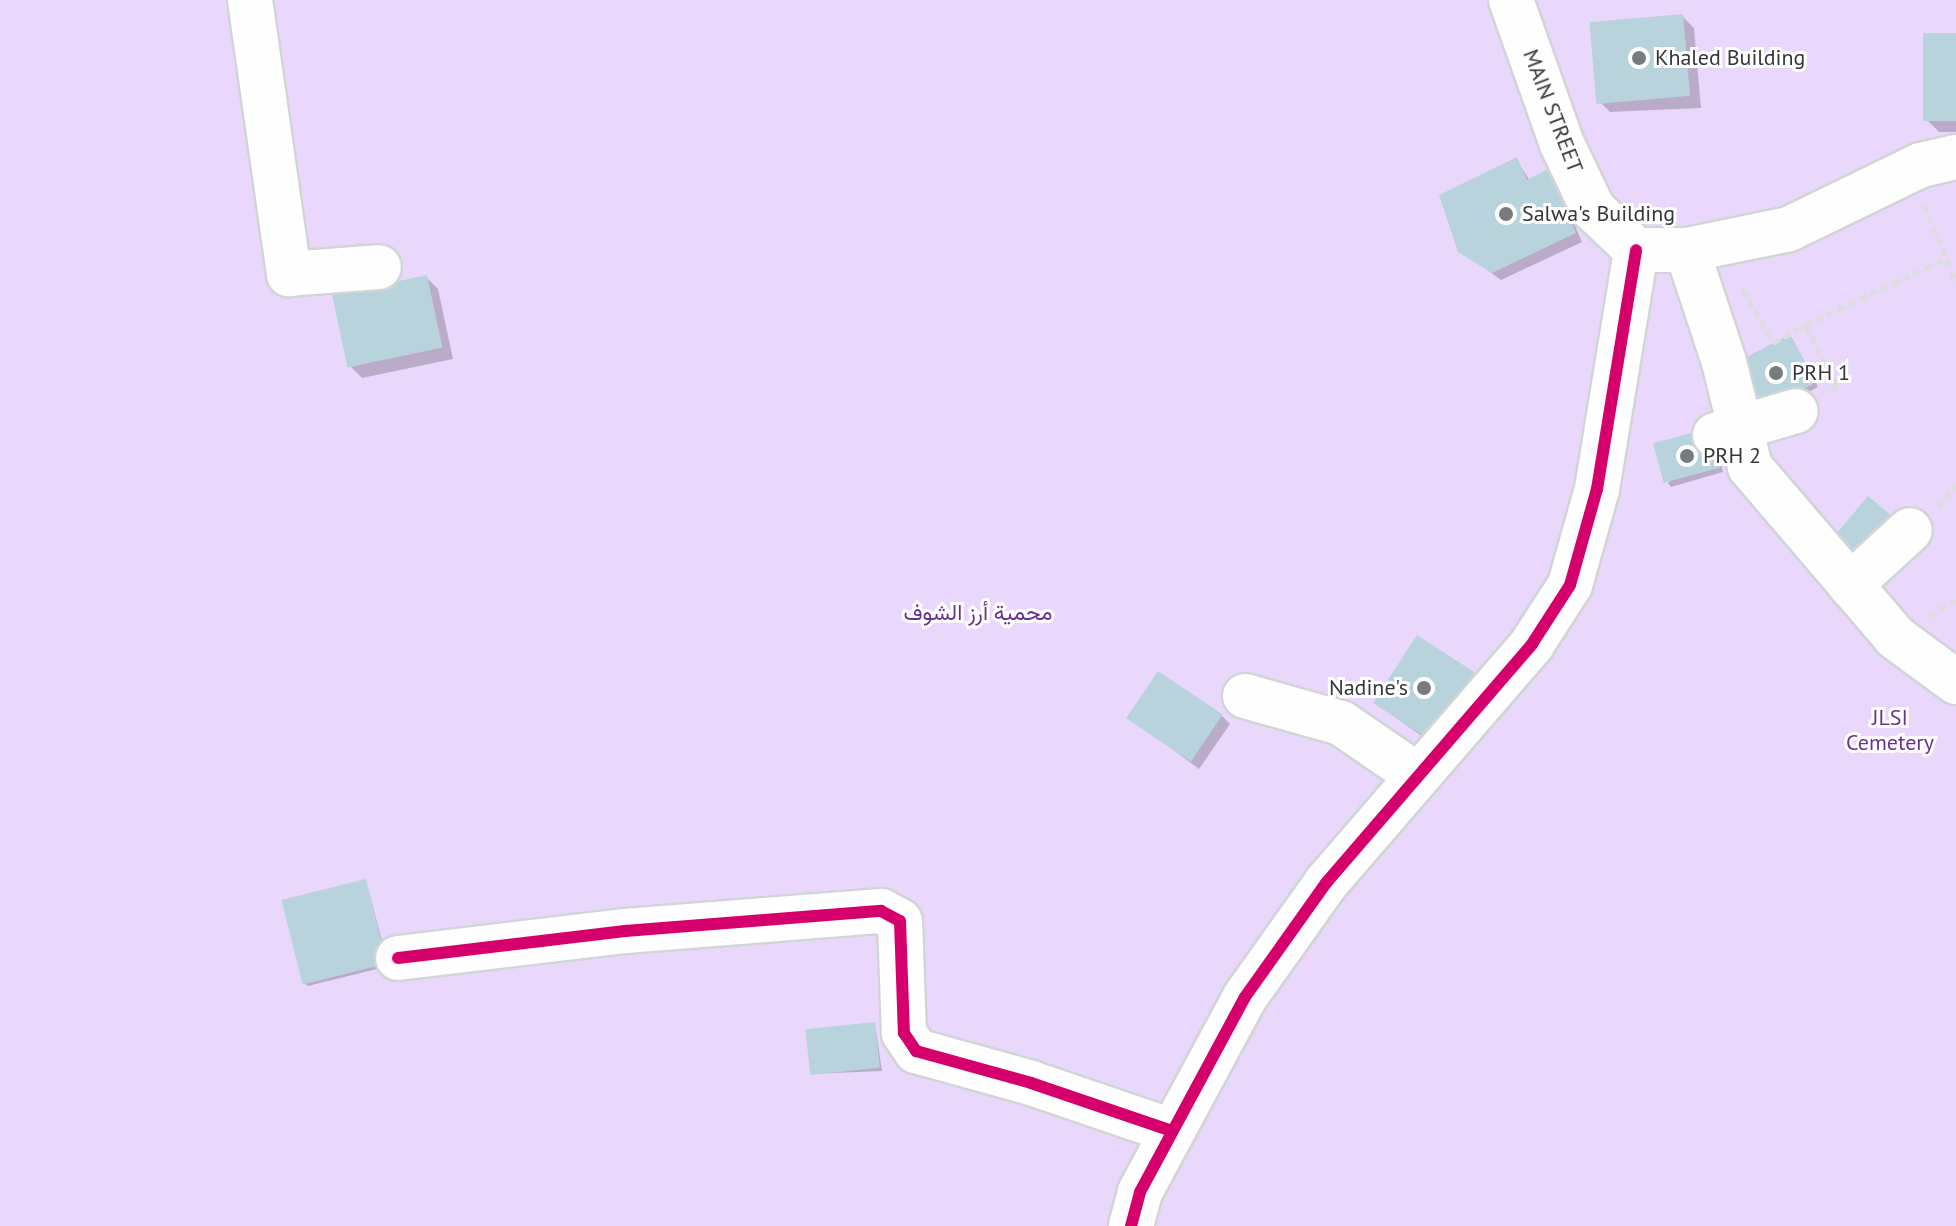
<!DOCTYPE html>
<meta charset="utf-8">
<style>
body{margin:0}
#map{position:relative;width:1956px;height:1226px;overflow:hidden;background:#f7fafc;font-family:"PT Sans",Vazirmatn,sans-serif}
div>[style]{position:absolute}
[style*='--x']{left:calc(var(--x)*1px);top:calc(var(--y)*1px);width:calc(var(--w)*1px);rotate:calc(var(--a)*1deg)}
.green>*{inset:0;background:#e9d8fc;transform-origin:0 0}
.shadow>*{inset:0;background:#0003}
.building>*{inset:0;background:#b8d3db;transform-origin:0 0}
.path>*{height:5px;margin-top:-2.5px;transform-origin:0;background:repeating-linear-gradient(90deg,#ddd 0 8px,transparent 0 12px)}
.roads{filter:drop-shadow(2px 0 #d2d5d6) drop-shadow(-2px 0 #d2d5d6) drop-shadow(0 2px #d2d5d6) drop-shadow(0 -2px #d2d5d6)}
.minor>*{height:44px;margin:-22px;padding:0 22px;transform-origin:22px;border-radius:22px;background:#fefeff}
.cycleway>*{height:12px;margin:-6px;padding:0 6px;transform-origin:6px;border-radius:6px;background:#d6006c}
.dots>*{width:22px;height:22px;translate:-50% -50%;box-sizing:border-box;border:4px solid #fff;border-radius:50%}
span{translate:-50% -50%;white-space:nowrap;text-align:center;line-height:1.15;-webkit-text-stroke:6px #fff;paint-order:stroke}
.poi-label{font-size:22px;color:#343638}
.left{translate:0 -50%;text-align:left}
.right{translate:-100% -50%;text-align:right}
.street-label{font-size:22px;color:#343638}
.park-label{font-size:22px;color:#683291}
</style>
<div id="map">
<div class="green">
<div style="left:0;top:0;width:1956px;height:1226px"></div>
</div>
<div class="shadow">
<div style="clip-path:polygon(1682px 16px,1694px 28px,1701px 108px,1610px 112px,1598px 100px)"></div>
<div style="clip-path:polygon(1956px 35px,1956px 132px,1939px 132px,1927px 120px)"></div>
<div style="clip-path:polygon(1516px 159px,1530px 181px,1548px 171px,1555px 179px,1582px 242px,1501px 280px,1459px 250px)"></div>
<div style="clip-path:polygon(426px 277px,438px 289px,453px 359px,362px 378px,350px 366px)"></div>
<div style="clip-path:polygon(1793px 340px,1818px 387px,1765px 415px)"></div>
<div style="clip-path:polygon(1713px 434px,1723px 472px,1671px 487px,1668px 483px)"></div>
<div style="clip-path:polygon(1473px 674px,1481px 682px,1440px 749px,1375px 703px)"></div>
<div style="clip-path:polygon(1222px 716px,1230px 724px,1199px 769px,1130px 718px)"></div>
<div style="clip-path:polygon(366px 881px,389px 966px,308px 986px,304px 983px)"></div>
<div style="clip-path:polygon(875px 1024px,882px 1071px,811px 1074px)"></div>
</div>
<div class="building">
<div style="left:1683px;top:14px;width:82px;height:94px;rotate:85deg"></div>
<div style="left:1923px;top:33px;width:33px;height:88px"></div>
<div style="clip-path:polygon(1517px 157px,1527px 180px,1548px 169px,1576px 233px,1492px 273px,1458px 252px,1439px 195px)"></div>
<div style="left:427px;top:275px;width:74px;height:97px;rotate:78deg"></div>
<div style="left:1790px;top:334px;width:55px;height:62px;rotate:62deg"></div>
<div style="left:1710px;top:428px;width:41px;height:59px;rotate:75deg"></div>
<div style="left:1868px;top:496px;width:33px;height:55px;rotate:40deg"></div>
<div style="left:1417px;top:635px;width:69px;height:81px;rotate:33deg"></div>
<div style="left:1158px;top:671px;width:78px;height:57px;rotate:34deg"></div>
<div style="left:366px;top:879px;width:87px;height:87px;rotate:76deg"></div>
<div style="left:875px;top:1022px;width:46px;height:70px;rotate:84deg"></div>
</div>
<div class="path">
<div style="--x:1924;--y:204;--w:85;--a:67.9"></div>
<div style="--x:1743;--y:289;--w:62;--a:60.9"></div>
<div style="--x:1773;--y:343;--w:37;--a:-29"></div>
<div style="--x:1805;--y:325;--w:69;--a:61.6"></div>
<div style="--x:1838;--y:386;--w:14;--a:155"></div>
<div style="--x:1805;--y:325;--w:156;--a:-25.4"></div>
<div style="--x:1938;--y:507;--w:29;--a:-52"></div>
<div style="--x:1929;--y:616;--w:31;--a:-31"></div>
</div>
<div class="roads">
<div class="minor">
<div style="--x:250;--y:0;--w:277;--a:81.9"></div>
<div style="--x:289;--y:274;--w:90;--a:-4.4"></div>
<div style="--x:1511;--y:0;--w:153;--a:70.5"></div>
<div style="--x:1562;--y:144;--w:72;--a:64.5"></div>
<div style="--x:1593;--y:209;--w:59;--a:43.6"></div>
<div style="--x:1636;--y:250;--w:51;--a:0"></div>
<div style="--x:1687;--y:250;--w:104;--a:-11.6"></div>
<div style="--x:1789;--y:229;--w:147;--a:-25.9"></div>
<div style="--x:1921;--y:165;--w:36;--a:-13"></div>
<div style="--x:1687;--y:250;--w:118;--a:71.7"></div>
<div style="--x:1724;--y:362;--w:108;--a:76.1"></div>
<div style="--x:1750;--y:467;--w:223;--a:49.5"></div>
<div style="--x:1895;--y:637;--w:76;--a:36.4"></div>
<div style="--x:1715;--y:435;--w:84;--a:-16.5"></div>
<div style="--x:1850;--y:585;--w:81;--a:-42.5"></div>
<div style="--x:1245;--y:696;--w:100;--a:15.7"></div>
<div style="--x:1341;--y:723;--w:92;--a:34.4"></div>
<div style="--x:398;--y:958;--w:229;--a:-6.8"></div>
<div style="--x:625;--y:931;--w:257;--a:-4.5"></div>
<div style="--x:881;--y:911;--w:21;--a:28"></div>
<div style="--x:900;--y:921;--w:112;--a:88"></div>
<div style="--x:904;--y:1033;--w:22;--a:56"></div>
<div style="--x:916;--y:1051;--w:119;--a:15.5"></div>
<div style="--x:1031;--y:1083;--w:149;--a:18.8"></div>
<div style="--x:1131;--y:1226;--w:35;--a:-75"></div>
<div style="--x:1140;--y:1192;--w:221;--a:-61.7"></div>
<div style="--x:1245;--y:997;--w:140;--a:-54.6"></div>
<div style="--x:1326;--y:883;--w:316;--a:-49.2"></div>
<div style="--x:1532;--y:644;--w:70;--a:-57.2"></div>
<div style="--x:1570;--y:585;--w:100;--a:-74.3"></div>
<div style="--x:1597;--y:489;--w:242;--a:-80.7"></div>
</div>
</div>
<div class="cycleway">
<div style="--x:398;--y:958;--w:229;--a:-6.8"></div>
<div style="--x:625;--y:931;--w:257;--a:-4.5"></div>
<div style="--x:881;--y:911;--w:21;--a:28"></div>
<div style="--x:900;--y:921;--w:112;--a:88"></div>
<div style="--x:904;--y:1033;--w:22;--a:56"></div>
<div style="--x:916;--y:1051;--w:119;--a:15.5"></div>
<div style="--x:1031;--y:1083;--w:149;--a:18.8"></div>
<div style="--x:1131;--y:1226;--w:35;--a:-75"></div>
<div style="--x:1140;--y:1192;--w:221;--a:-61.7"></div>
<div style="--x:1245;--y:997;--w:140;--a:-54.6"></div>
<div style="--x:1326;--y:883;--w:316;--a:-49.2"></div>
<div style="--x:1532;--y:644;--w:70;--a:-57.2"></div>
<div style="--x:1570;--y:585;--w:100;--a:-74.3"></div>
<div style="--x:1597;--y:489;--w:242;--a:-80.7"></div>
</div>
<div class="dots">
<div style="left:1639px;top:58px;background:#787b7d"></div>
<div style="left:1506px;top:214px;background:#787b7d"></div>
<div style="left:1776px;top:373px;background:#787b7d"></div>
<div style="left:1687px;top:456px;background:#787b7d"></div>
<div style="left:1424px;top:688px;background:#787b7d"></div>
</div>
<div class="poi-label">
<span class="left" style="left:1655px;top:58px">Khaled Building</span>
<span class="left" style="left:1522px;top:214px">Salwa's Building</span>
<span class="left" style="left:1792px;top:373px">PRH 1</span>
<span class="left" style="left:1703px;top:456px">PRH 2</span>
<span class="right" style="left:1408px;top:688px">Nadine's</span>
</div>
<div class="street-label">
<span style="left:1553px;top:111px;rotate:69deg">MAIN STREET</span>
</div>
<div class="park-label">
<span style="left:978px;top:613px">محمية أرز الشوف</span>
<span style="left:1890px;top:730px">JLSI<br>Cemetery</span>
</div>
</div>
